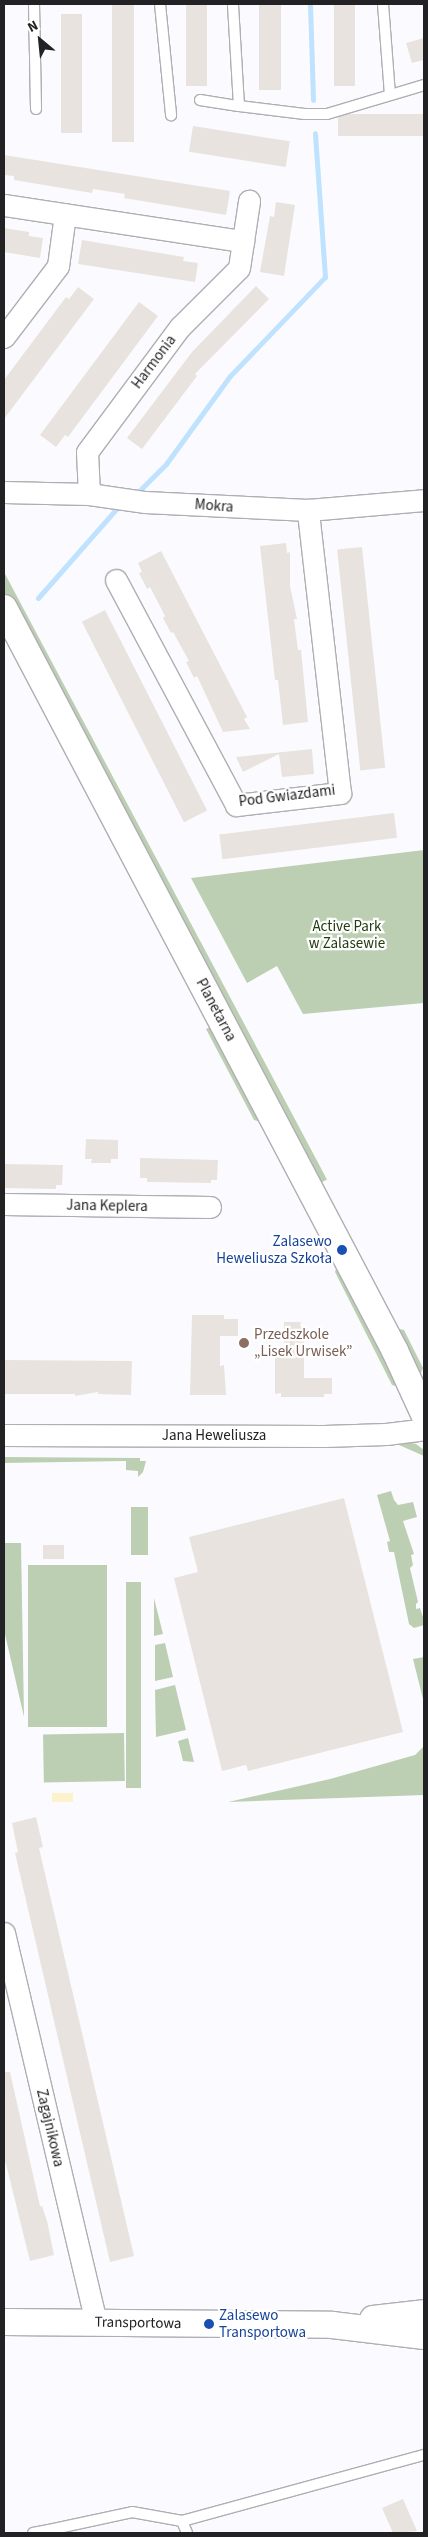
<!DOCTYPE html>
<meta charset="utf-8">
<style>
body{margin:0}
#map{position:relative;width:428px;height:2537px;overflow:hidden;background:#fbfbff;font-family:"Source Sans 3",sans-serif}
div>[style]{position:absolute}
[style*='--x']{left:calc(var(--x)*1px);top:calc(var(--y)*1px);width:calc(var(--w)*1px);rotate:calc(var(--a)*1deg)}
.green>*{inset:0;background:#bdcfb3;transform-origin:0 0}
.sand>*{inset:0;background:#fcf2cc;transform-origin:0 0}
.stream>*{height:5px;margin:-2.5px;padding:0 2.5px;transform-origin:2.5px;border-radius:2.5px;background:#bfe2fe}
.building>*{inset:0;background:#e8e3de;transform-origin:0 0}
.roads{filter:drop-shadow(1px 0 #afaeb3) drop-shadow(-1px 0 #afaeb3) drop-shadow(0 1px #afaeb3) drop-shadow(0 -1px #afaeb3)}
.service>*{height:10px;margin:-5px;padding:0 5px;transform-origin:5px;border-radius:5px;background:#fff}
.minor>*{height:21px;margin:-10.5px;padding:0 10.5px;transform-origin:10.5px;border-radius:10.5px;background:#fff}
.tertiary>*{height:26px;margin:-13px;padding:0 13px;transform-origin:13px;border-radius:13px;background:#fff}
.dots>*{width:14px;height:14px;translate:-50% -50%;box-sizing:border-box;border:2px solid #fff;border-radius:50%}
span{translate:-50% -50%;white-space:nowrap;text-align:center;line-height:1.15;-webkit-text-stroke:4.5px #fff;paint-order:stroke}
.street-label{font-size:15px;color:#222224}
.park-label{font-size:15px;color:#223c0e}
.transit-label{font-size:15px;color:#164399}
.right{translate:-100% -50%;text-align:right}
.left{translate:0 -50%;text-align:left}
.education-label{font-size:15px;color:#785e54}
.frame{position:absolute;inset:0;border:5px solid #222224;pointer-events:none}
.north{position:absolute;left:15px;top:15px;width:50px;height:50px;-webkit-text-stroke:4px #fff;paint-order:stroke;rotate:332deg;font-size:14px;font-weight:700;line-height:20px;text-align:center;color:#222224}
.north::after{content:'';display:block;margin:auto;width:18px;height:22px;background:#222224;clip-path:polygon(50% 0,100% 100%,50% 72%,0 100%)}
</style>
<div id="map">
<div class="green">
<div style="left:4px;top:572px;width:688px;height:16px;rotate:62deg"></div>
<div style="clip-path:polygon(424px 850px,424px 1003px,303px 1014px,277px 966px,247px 983px,191px 878px)"></div>
<div style="clip-path:polygon(210px 1027px,261px 1122px,254px 1120px,206px 1029px)"></div>
<div style="clip-path:polygon(337px 1266px,399px 1387px,392px 1385px,335px 1272px)"></div>
<div style="clip-path:polygon(395px 1328px,404px 1330px,423px 1368px,419px 1378px)"></div>
<div style="clip-path:polygon(405px 1441px,416px 1444px,424px 1450px,424px 1456px,399px 1445px,399px 1442px)"></div>
<div style="clip-path:polygon(4px 1457px,140px 1458px,140px 1461px,146px 1461px,143px 1472px,138px 1477px,138px 1471px,126px 1470px,126px 1461px,4px 1463px)"></div>
<div style="clip-path:polygon(391px 1491px,394px 1500px,398px 1505px,413px 1502px,417px 1517px,403px 1521px,414px 1554px,411px 1555px,413px 1565px,410px 1568px,418px 1602px,416px 1604px,416px 1609px,420px 1608px,424px 1620px,424px 1625px,414px 1628px,409px 1624px,394px 1552px,389px 1552px,387px 1542px,390px 1541px,377px 1495px)"></div>
<div style="left:131px;top:1507px;width:17px;height:48px"></div>
<div style="clip-path:polygon(4px 1543px,21px 1543px,24px 1717px,4px 1630px)"></div>
<div style="left:107px;top:1565px;width:162px;height:79px;rotate:90deg"></div>
<div style="left:126px;top:1582px;width:15px;height:206px"></div>
<div style="clip-path:polygon(154px 1598px,163px 1634px,154px 1636px)"></div>
<div style="clip-path:polygon(165px 1643px,173px 1677px,155px 1681px,155px 1645px)"></div>
<div style="clip-path:polygon(424px 1657px,424px 1703px,413px 1659px)"></div>
<div style="clip-path:polygon(175px 1685px,186px 1730px,156px 1737px,155px 1690px)"></div>
<div style="left:124px;top:1733px;width:48px;height:81px;rotate:89deg"></div>
<div style="clip-path:polygon(188px 1738px,194px 1762px,183px 1761px,178px 1741px)"></div>
<div style="clip-path:polygon(424px 1746px,424px 1795px,228px 1802px,330px 1779px,415px 1755px)"></div>
</div>
<div class="sand">
<div style="left:52px;top:1793px;width:21px;height:9px"></div>
</div>
<div class="stream">
<div style="--x:310;--y:4;--w:96;--a:88.2"></div>
<div style="--x:138;--y:492;--w:40;--a:-45"></div>
<div style="--x:166;--y:464;--w:109;--a:-54"></div>
<div style="--x:230;--y:376;--w:137;--a:-46.2"></div>
<div style="--x:325;--y:277;--w:144;--a:-94"></div>
<div style="--x:38;--y:598;--w:121;--a:-48.7"></div>
</div>
<div class="building">
<div style="left:112px;top:4px;width:22px;height:138px"></div>
<div style="left:186px;top:4px;width:21px;height:82px"></div>
<div style="left:259px;top:4px;width:22px;height:86px"></div>
<div style="left:334px;top:4px;width:21px;height:82px"></div>
<div style="left:61px;top:14px;width:21px;height:119px"></div>
<div style="clip-path:polygon(424px 38px,424px 60px,412px 63px,406px 43px)"></div>
<div style="left:424px;top:114px;width:22px;height:86px;rotate:90deg"></div>
<div style="left:193px;top:126px;width:98px;height:26px;rotate:9deg"></div>
<div style="clip-path:polygon(4px 155px,230px 191px,226px 215px,124px 198px,125px 194px,93px 189px,92px 193px,14px 180px,14px 176px,4px 175px)"></div>
<div style="clip-path:polygon(276px 202px,295px 205px,284px 276px,260px 272px,270px 216px,274px 217px)"></div>
<div style="clip-path:polygon(4px 228px,29px 232px,29px 236px,43px 238px,40px 258px,4px 252px)"></div>
<div style="clip-path:polygon(82px 240px,184px 257px,183px 261px,198px 263px,195px 282px,78px 264px)"></div>
<div style="clip-path:polygon(256px 286px,269px 299px,195px 374px,197px 376px,142px 449px,127px 438px,192px 352px)"></div>
<div style="clip-path:polygon(78px 287px,94px 299px,4px 419px,4px 380px,66px 297px,69px 299px)"></div>
<div style="clip-path:polygon(139px 302px,158px 316px,68px 437px,65px 435px,56px 447px,40px 435px)"></div>
<div style="clip-path:polygon(286px 543px,287px 553px,290px 552px,290px 586px,297px 619px,294px 619px,296px 635px,298px 650px,301px 650px,308px 722px,283px 725px,278px 680px,275px 680px,260px 546px)"></div>
<div style="left:362px;top:547px;width:222px;height:25px;rotate:84deg"></div>
<div style="clip-path:polygon(161px 551px,247px 717px,244px 719px,250px 729px,223px 732px,197px 676px,194px 678px,186px 662px,189px 661px,173px 632px,171px 633px,163px 618px,165px 616px,150px 587px,147px 589px,139px 573px,142px 572px,138px 563px)"></div>
<div style="left:105px;top:610px;width:225px;height:26px;rotate:63deg"></div>
<div style="clip-path:polygon(312px 749px,314px 774px,282px 777px,279px 754px,243px 772px,236px 757px)"></div>
<div style="left:394px;top:813px;width:25px;height:176px;rotate:83deg"></div>
<div style="clip-path:polygon(86px 1139px,118px 1140px,118px 1159px,111px 1159px,111px 1163px,91px 1163px,92px 1159px,85px 1159px)"></div>
<div style="clip-path:polygon(140px 1158px,218px 1160px,217px 1180px,211px 1180px,211px 1183px,147px 1182px,147px 1178px,140px 1178px)"></div>
<div style="clip-path:polygon(4px 1164px,63px 1165px,62px 1185px,56px 1185px,56px 1189px,4px 1188px)"></div>
<div style="clip-path:polygon(192px 1315px,224px 1315px,224px 1319px,238px 1319px,238px 1336px,220px 1336px,220px 1366px,224px 1365px,226px 1395px,190px 1395px)"></div>
<div style="clip-path:polygon(284px 1322px,301px 1322px,300px 1326px,304px 1326px,304px 1378px,332px 1378px,332px 1394px,324px 1394px,324px 1397px,281px 1397px,281px 1393px,275px 1394px,275px 1347px,284px 1347px)"></div>
<div style="clip-path:polygon(4px 1360px,132px 1361px,131px 1395px,98px 1394px,98px 1392px,75px 1396px,75px 1394px,4px 1394px)"></div>
<div style="clip-path:polygon(344px 1498px,403px 1732px,248px 1771px,246px 1765px,222px 1771px,174px 1578px,198px 1572px,189px 1537px)"></div>
<div style="left:43px;top:1545px;width:21px;height:14px"></div>
<div style="clip-path:polygon(36px 1817px,43px 1847px,39px 1848px,134px 2256px,110px 2262px,15px 1853px,18px 1852px,12px 1823px)"></div>
<div style="clip-path:polygon(4px 2072px,10px 2072px,40px 2206px,42px 2206px,47px 2221px,54px 2255px,30px 2261px,4px 2156px)"></div>
<div style="clip-path:polygon(403px 2499px,417px 2531px,393px 2533px,382px 2508px)"></div>
</div>
<div class="roads">
<div class="service">
<div style="--x:34;--y:4;--w:105;--a:88.9"></div>
<div style="--x:160;--y:4;--w:112;--a:84.3"></div>
<div style="--x:383;--y:4;--w:90;--a:85.6"></div>
<div style="--x:200;--y:100;--w:39;--a:9"></div>
<div style="--x:239;--y:106;--w:102;--a:-93.4"></div>
<div style="--x:239;--y:106;--w:66;--a:6.9"></div>
<div style="--x:305;--y:114;--w:22;--a:0"></div>
<div style="--x:327;--y:114;--w:101;--a:-16.6"></div>
<div style="--x:182;--y:2521;--w:13;--a:67"></div>
<div style="--x:49;--y:2530;--w:85;--a:-12.2"></div>
<div style="--x:132;--y:2512;--w:51;--a:10.2"></div>
<div style="--x:182;--y:2521;--w:251;--a:-15.3"></div>
<div style="--x:33;--y:2533;--w:16;--a:-11"></div>
<div style="--x:49;--y:2530;--w:4;--a:56"></div>
</div>
<div class="minor">
<div style="--x:4;--y:205;--w:242;--a:8.6"></div>
<div style="--x:4;--y:337;--w:89;--a:-52.7"></div>
<div style="--x:58;--y:266;--w:52;--a:-82.3"></div>
<div style="--x:4;--y:492;--w:85;--a:1.3"></div>
<div style="--x:89;--y:494;--w:57;--a:8.1"></div>
<div style="--x:145;--y:502;--w:163;--a:2.8"></div>
<div style="--x:308;--y:510;--w:116;--a:-4.9"></div>
<div style="--x:89;--y:494;--w:42;--a:-92.7"></div>
<div style="--x:87;--y:452;--w:156;--a:-53.4"></div>
<div style="--x:180;--y:327;--w:83;--a:-45"></div>
<div style="--x:239;--y:268;--w:68;--a:-81.5"></div>
<div style="--x:116;--y:580;--w:255;--a:61.9"></div>
<div style="--x:236;--y:805;--w:105;--a:-6.6"></div>
<div style="--x:340;--y:793;--w:285;--a:-96.5"></div>
<div style="--x:4;--y:1204;--w:206;--a:0.8"></div>
<div style="--x:4;--y:1435;--w:320;--a:0.2"></div>
<div style="--x:324;--y:1436;--w:62;--a:-1.8"></div>
<div style="--x:386;--y:1434;--w:38;--a:-7"></div>
<div style="--x:4;--y:1933;--w:401;--a:76.7"></div>
</div>
<div class="tertiary">
<div style="--x:4;--y:608;--w:840;--a:62.24"></div>
<div style="--x:395;--y:1351;--w:69;--a:65.3"></div>
<div style="--x:373;--y:2319;--w:51;--a:-6.7"></div>
<div style="--x:4;--y:2322;--w:328;--a:0.5"></div>
<div style="--x:332;--y:2325;--w:93;--a:6.8"></div>
</div>
</div>
<div class="dots">
<div style="left:342px;top:1250px;background:#1a4fb4"></div>
<div style="left:244px;top:1343px;background:#8d6e63"></div>
<div style="left:209px;top:2324px;background:#1a4fb4"></div>
</div>
<div class="street-label">
<span style="left:154px;top:362px;rotate:-53deg">Harmonia</span>
<span style="left:214px;top:506px;rotate:4deg">Mokra</span>
<span style="left:287px;top:796px;rotate:-7deg">Pod Gwiazdami</span>
<span style="left:216px;top:1010px;rotate:62deg">Planetarna</span>
<span style="left:107px;top:1206px;rotate:1deg">Jana Keplera</span>
<span style="left:214px;top:1436px">Jana Heweliusza</span>
<span style="left:50px;top:2128px;rotate:77deg">Zagajnikowa</span>
<span style="left:138px;top:2323px;rotate:1deg">Transportowa</span>
</div>
<div class="park-label">
<span style="left:347px;top:935px">Active Park<br>w Zalasewie</span>
</div>
<div class="transit-label">
<span class="right" style="left:332px;top:1250px">Zalasewo<br>Heweliusza Szkoła</span>
<span class="left" style="left:219px;top:2324px">Zalasewo<br>Transportowa</span>
</div>
<div class="education-label">
<span class="left" style="left:254px;top:1343px">Przedszkole<br>„Lisek Urwisek”</span>
</div>
<div class="frame"></div>
<div class="north">N</div>
</div>
